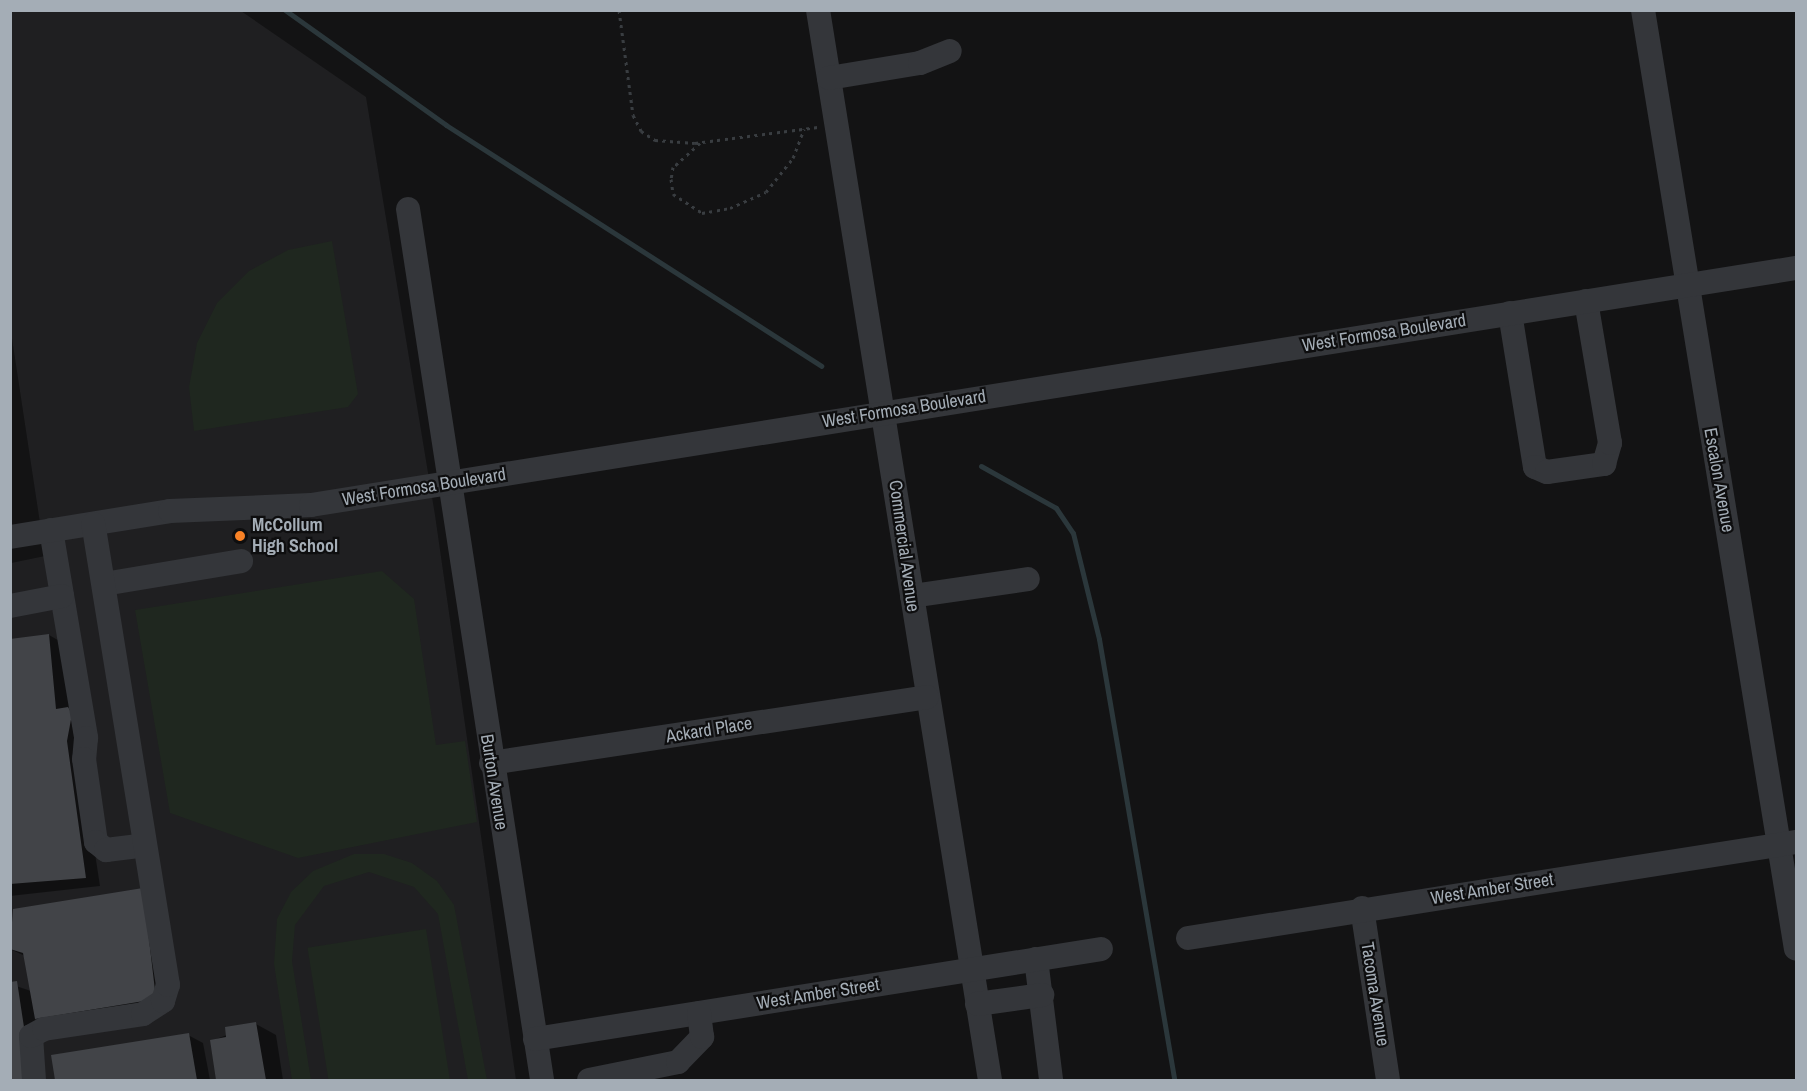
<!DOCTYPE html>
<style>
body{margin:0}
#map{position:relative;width:1807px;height:1091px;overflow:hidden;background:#131314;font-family:"Archivo Narrow",sans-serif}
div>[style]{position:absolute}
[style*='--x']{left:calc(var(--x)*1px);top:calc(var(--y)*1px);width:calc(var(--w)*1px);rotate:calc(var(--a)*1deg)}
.built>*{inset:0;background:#1f1f21}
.green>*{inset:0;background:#1f271f;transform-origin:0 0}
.shadow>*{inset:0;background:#0007}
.stream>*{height:5px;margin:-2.5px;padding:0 2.5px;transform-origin:2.5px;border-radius:2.5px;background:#2b373b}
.building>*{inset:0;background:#424448}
.path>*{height:3px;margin-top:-1.5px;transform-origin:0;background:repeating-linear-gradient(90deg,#393d41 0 3px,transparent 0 7.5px)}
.minor>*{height:24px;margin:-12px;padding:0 12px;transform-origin:12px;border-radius:12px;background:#34363a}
.dots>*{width:16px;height:16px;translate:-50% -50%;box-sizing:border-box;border:3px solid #0e0e0f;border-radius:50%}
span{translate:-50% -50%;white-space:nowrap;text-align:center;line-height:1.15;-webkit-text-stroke:4.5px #0e0e0f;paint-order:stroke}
.street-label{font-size:18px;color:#a4adb6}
.poi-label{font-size:18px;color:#a4adb6;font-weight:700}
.left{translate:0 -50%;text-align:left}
.frame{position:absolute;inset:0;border:12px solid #a4adb6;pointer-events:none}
</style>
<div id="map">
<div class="built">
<div style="clip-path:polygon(10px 11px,241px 11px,366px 97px,435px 515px,516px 1080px,11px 1080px,11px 563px,45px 556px,11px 332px)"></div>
</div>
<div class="green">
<div style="clip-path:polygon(332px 241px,358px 394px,348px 407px,194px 431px,189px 387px,197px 343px,217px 303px,249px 271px,288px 250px)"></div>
<div style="clip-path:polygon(382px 571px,414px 599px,436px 745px,465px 741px,477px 822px,298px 858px,170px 813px,135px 610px)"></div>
<div style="clip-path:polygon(354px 854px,384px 854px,412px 863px,437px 881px,454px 905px,487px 1080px,468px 1080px,438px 914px,414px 887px,369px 872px,324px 886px,295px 925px,292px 961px,311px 1080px,292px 1080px,274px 964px,277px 919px,291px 892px,313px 871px)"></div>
<div style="left:426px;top:929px;width:153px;height:120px;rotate:81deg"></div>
</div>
<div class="shadow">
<div style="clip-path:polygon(49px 635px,63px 643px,100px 886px,10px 896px,10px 811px)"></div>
<div style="clip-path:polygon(143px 889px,170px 1007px,51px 1027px,35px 1018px,45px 1080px,10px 1080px,10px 984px,31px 991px,25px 956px,10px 949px,10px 923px)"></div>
<div style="clip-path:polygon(256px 1024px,276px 1035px,283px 1080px,218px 1080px,211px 1041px)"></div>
<div style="clip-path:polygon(188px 1035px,203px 1043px,210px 1080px,56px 1080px,53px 1056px)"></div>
</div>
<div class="stream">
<div style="--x:285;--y:10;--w:198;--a:35.5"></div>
<div style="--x:446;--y:125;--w:446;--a:32.7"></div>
<div style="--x:981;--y:466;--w:86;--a:29.2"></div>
<div style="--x:1056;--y:508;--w:30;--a:56"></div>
<div style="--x:1073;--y:533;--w:109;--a:76.2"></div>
<div style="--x:1099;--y:639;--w:447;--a:80.3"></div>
</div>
<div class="building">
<div style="clip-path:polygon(49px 634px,56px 709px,68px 707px,72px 714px,67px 741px,86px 878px,10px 884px,10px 639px)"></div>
<div style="clip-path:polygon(143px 888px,156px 999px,35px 1019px,23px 953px,10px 949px,13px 909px)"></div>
<div style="clip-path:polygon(17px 981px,32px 1080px,10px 1080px,10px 982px)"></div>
<div style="clip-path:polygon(256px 1022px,266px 1080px,216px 1080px,210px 1040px,226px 1037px,225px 1027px)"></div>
<div style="clip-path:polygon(189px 1033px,197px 1080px,55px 1080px,51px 1055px)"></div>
</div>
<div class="path">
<div style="--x:619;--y:10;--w:106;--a:82.4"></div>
<div style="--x:633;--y:115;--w:18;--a:63"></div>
<div style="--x:641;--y:131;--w:17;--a:33"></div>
<div style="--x:655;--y:140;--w:40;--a:4.3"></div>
<div style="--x:695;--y:143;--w:124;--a:-7.4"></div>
<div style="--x:700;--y:143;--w:36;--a:138"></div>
<div style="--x:673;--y:167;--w:12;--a:99"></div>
<div style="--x:671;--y:179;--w:15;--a:82"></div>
<div style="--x:673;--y:194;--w:35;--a:33"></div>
<div style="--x:702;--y:213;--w:28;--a:-10"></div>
<div style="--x:730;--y:208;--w:39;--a:-24"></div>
<div style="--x:766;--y:192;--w:43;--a:-51.5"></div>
<div style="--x:793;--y:158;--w:31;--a:-69"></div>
</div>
<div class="minor">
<div style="--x:818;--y:10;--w:1084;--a:80.87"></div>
<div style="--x:1643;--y:10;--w:951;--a:80.75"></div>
<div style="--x:829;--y:78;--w:92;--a:-9.4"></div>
<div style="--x:920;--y:63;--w:32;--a:-22"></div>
<div style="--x:408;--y:209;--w:881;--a:81.25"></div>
<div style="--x:1510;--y:313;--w:156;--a:80.8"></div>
<div style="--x:1535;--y:467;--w:13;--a:23"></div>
<div style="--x:1547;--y:472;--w:58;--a:-8"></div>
<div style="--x:1604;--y:464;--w:22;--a:-74"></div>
<div style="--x:1610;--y:443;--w:144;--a:-99.6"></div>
<div style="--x:51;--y:530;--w:211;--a:80.4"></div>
<div style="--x:86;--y:738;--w:21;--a:95"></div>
<div style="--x:84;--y:759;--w:84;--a:81.8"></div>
<div style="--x:96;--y:842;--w:13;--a:39"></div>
<div style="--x:106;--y:850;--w:39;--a:-7"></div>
<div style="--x:10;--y:537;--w:162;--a:-9.2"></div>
<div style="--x:170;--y:511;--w:141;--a:-2.4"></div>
<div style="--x:311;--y:505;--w:1504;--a:-9.07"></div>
<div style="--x:104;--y:584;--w:139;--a:-9.5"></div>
<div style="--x:912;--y:596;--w:117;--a:-8.3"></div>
<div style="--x:10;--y:606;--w:53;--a:-10.9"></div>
<div style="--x:491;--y:763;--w:441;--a:-8.6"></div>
<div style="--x:1362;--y:908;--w:174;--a:81.4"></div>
<div style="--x:1188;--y:938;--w:616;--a:-8.97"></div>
<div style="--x:1036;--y:959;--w:122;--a:82.9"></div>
<div style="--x:977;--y:1004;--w:66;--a:-7.9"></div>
<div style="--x:535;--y:1039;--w:573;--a:-9.03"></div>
<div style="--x:34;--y:1080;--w:44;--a:-93.9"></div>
<div style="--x:31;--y:1036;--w:15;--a:-28"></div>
<div style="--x:44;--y:1029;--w:100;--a:-8.6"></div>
<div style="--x:143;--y:1014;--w:24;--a:-33"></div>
<div style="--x:163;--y:1001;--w:17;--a:-73"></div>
<div style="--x:168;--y:985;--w:467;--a:-99.2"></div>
<div style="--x:589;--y:1080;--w:91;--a:-11.4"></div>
<div style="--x:678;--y:1062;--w:35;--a:-46"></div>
<div style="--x:702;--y:1037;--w:24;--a:-97"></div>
</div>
<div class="dots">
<div style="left:240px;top:536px;background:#f98226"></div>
</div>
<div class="street-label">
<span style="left:1384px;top:333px;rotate:-9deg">West Formosa Boulevard</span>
<span style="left:904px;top:409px;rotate:-9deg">West Formosa Boulevard</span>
<span style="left:1719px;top:480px;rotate:80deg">Escalon Avenue</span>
<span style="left:424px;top:487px;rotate:-9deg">West Formosa Boulevard</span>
<span style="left:904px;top:546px;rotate:82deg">Commercial Avenue</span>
<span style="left:709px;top:730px;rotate:-9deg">Ackard Place</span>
<span style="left:494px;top:782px;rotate:81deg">Burton Avenue</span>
<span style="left:1492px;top:889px;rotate:-9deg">West Amber Street</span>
<span style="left:818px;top:994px;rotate:-9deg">West Amber Street</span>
<span style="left:1375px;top:994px;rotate:81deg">Tacoma Avenue</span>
</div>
<div class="poi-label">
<span class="left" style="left:252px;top:536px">McCollum<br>High School</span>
</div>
<div class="frame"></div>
</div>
